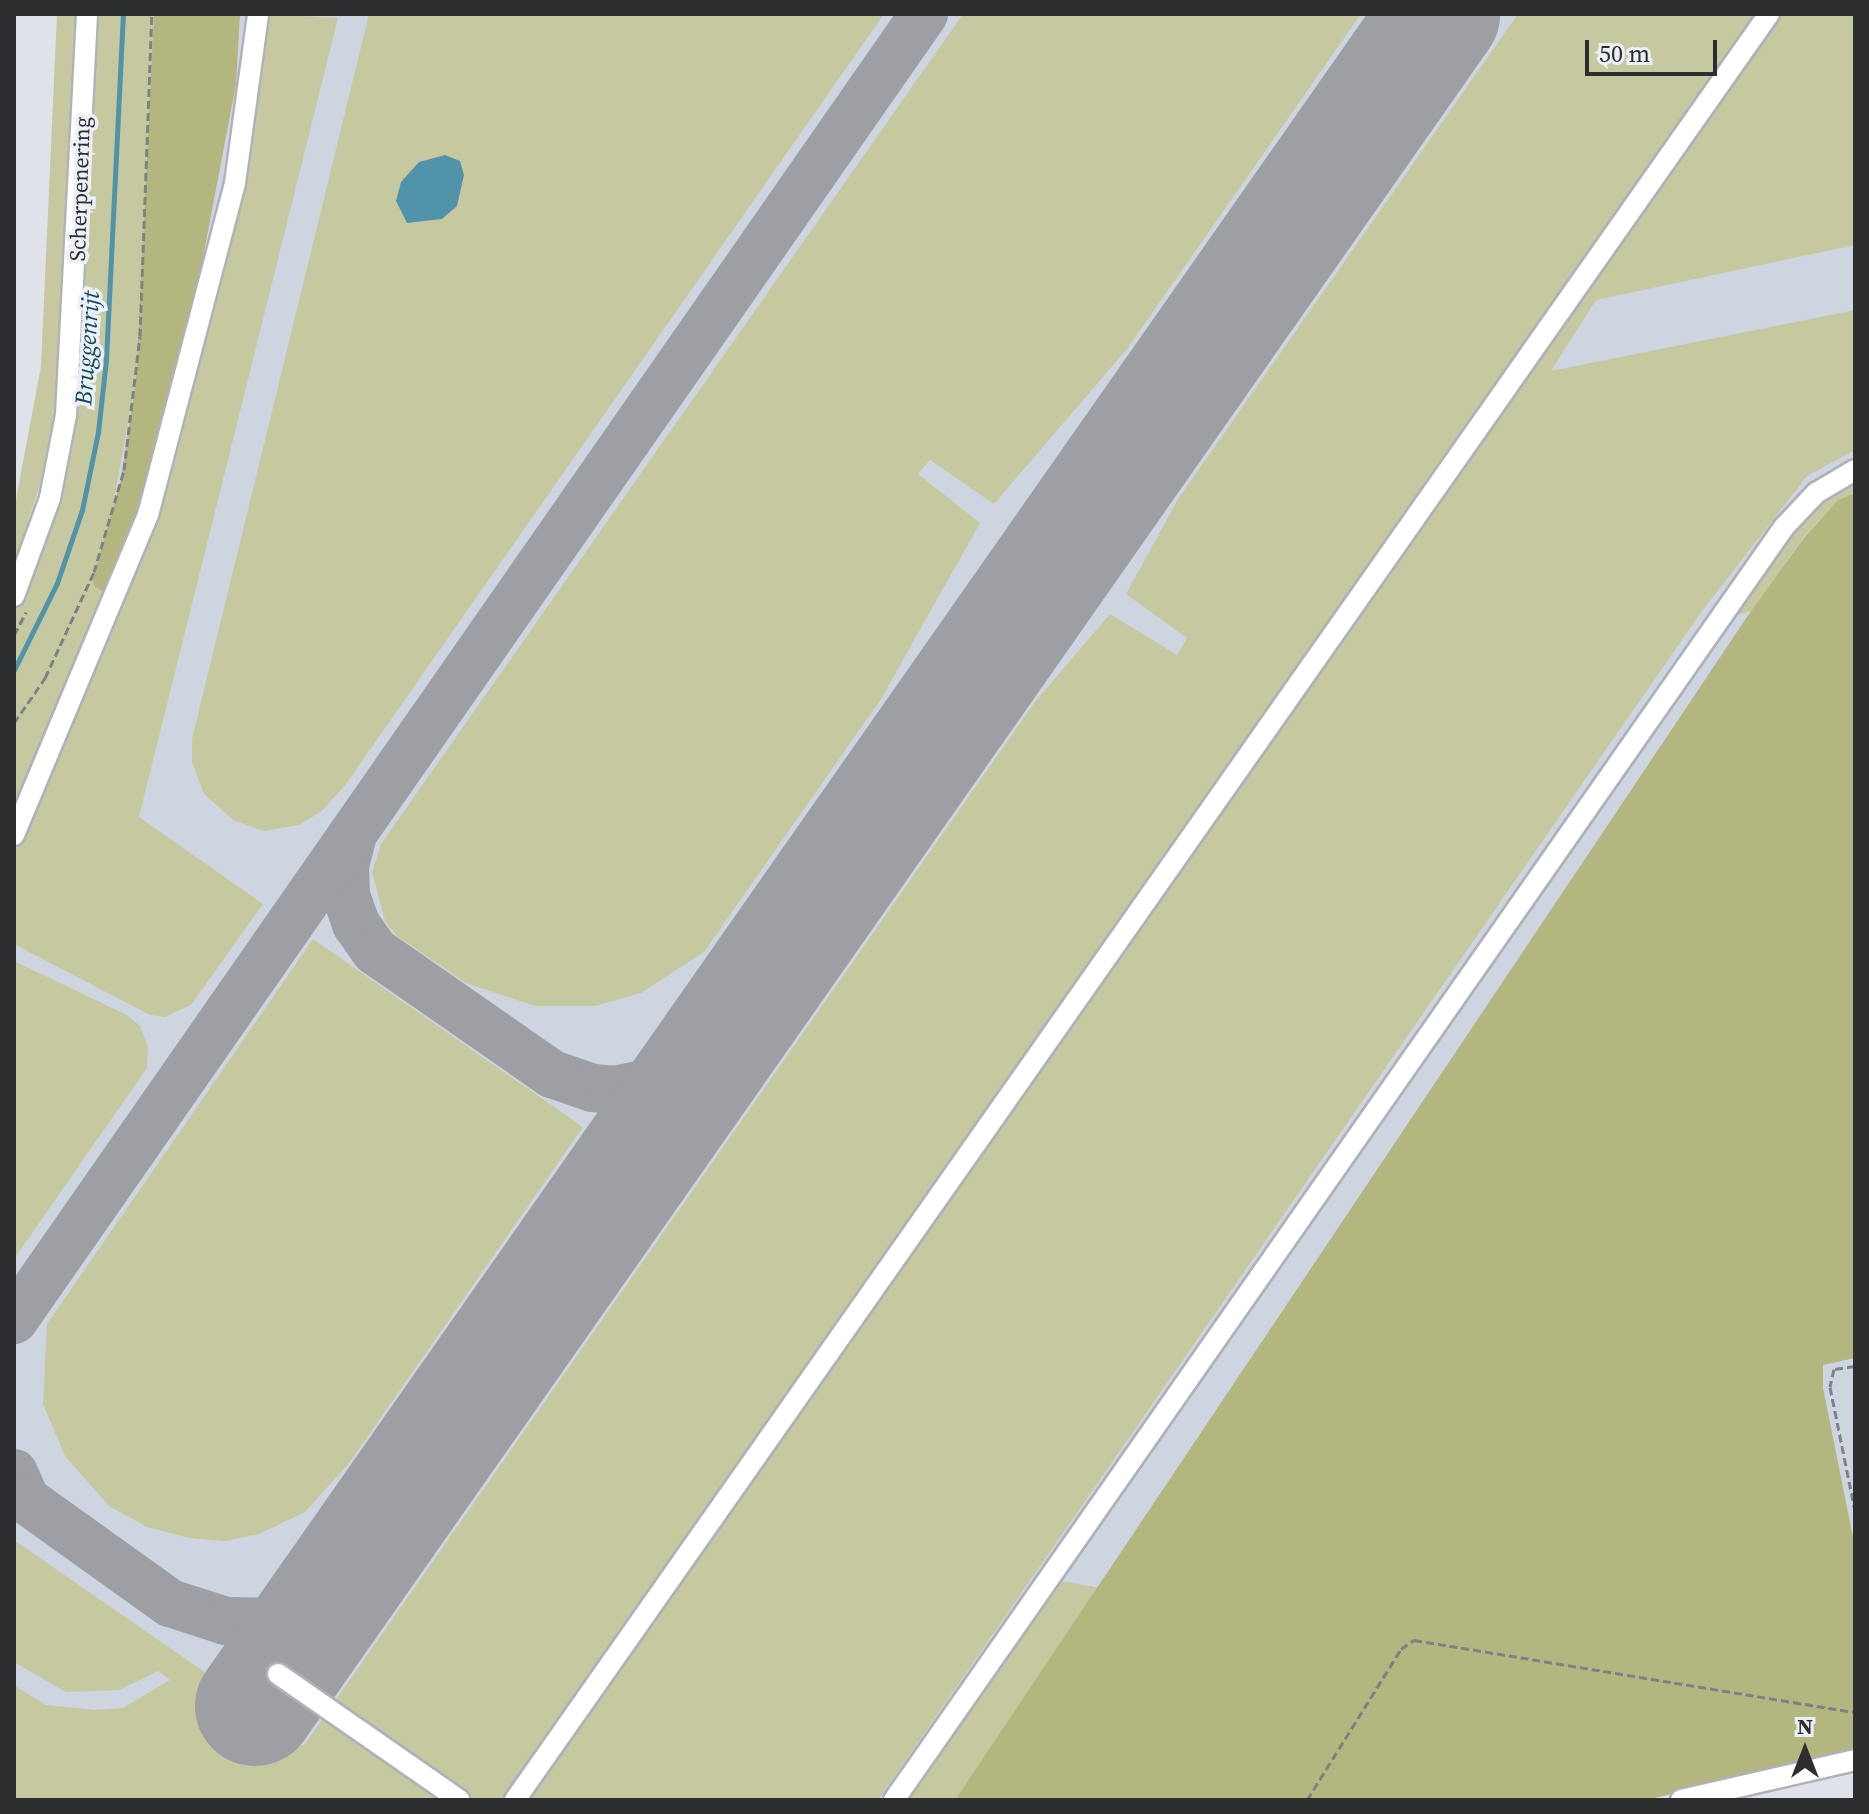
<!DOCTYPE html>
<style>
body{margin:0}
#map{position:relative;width:1869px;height:1814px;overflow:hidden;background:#dfe2e8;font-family:"Source Serif 4",serif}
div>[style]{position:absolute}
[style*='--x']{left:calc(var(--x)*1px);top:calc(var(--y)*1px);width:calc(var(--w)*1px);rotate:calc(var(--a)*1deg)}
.built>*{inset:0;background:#cdd5e1}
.green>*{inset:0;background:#c6c99f}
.forest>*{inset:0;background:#b3b67e}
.water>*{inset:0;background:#5194a9}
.stream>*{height:5px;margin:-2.5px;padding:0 2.5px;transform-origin:2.5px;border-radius:2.5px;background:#5194a9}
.taxiway>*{height:48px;margin:-24px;padding:0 24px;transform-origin:24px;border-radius:24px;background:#9d9fa4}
.runway>*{height:120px;margin:-60px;padding:0 60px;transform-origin:60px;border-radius:60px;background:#9d9fa4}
.path>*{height:3px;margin-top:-1.5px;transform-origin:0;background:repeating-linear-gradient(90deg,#7f8185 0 8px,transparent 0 12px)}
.roads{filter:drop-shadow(2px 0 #afb2b8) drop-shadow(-2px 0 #afb2b8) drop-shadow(0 2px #afb2b8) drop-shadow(0 -2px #afb2b8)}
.minor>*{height:20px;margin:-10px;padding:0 10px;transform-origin:10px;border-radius:10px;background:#fff}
span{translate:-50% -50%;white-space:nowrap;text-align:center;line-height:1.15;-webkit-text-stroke:7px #ecf0f6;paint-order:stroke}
.street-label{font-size:22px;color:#2d2e30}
.water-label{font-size:24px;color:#0e4959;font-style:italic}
.frame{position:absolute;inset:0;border:16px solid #2d2e30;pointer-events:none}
.north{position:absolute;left:1765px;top:1710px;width:80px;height:80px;-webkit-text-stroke:6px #ecf0f6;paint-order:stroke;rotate:0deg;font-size:22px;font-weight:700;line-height:32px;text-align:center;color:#2d2e30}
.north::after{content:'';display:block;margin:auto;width:28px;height:36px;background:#2d2e30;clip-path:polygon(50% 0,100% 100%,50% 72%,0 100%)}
.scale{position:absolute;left:1585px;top:40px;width:132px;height:36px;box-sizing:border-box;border:4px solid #2d2e30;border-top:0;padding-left:10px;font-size:24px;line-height:28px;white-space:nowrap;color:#2d2e30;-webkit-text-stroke:6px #ecf0f6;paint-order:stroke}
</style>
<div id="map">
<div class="built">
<div style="clip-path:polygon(140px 14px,1855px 14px,1855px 1723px,1315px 1800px,14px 1800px,14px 705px)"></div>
</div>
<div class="green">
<div style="clip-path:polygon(57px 14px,76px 14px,57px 398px,40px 485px,14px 564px,14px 510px,41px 366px)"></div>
<div style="clip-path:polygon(95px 14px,154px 14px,136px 379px,109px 527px,109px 595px,14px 810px,14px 611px,46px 529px)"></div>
<div style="clip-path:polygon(267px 14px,338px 18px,139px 817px,263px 904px,191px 1005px,165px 1017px,150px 1015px,14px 944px,14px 853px,115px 626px,163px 492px,252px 144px)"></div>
<div style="clip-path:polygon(369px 14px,884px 14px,346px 784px,322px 811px,299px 825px,264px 831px,233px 820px,204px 794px,192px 762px,192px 739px)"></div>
<div style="clip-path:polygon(963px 14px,1361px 14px,1127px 349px,994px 504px,930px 460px,918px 474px,980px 523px,881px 699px,704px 952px,641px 993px,595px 1006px,535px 1006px,466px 983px,397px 936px,385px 921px,372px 872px,381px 844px)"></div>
<div style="clip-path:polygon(1518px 14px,1855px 14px,1855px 245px,1596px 300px,1551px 371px,1855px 310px,1855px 450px,1807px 476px,1702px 611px,878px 1800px,14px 1800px,14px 1685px,46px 1705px,96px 1710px,123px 1708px,170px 1680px,158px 1671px,119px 1690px,66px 1692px,14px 1662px,14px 1540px,206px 1673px,202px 1679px,297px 1747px,305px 1744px,1035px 702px,1110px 614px,1177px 655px,1187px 638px,1126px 594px,1178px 499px)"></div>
<div style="clip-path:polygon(1855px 473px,1855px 493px,1838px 500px,1804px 537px,1751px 611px,1724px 619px,1810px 501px)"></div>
<div style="clip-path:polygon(313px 939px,583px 1127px,350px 1462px,305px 1512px,259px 1534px,225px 1541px,189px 1538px,147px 1527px,109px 1506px,65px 1456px,43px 1404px,47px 1324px)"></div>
<div style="clip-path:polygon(14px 961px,127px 1015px,140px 1026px,148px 1047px,147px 1068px,14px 1259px)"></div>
<div style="clip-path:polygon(1056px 1580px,1100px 1588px,955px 1800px,905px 1800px)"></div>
</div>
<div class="forest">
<div style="clip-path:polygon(154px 14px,240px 14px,236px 84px,193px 310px,142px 502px,109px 595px,94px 586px,93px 579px,121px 479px,136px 379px)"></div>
<div style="clip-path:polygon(1855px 493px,1855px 1358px,1823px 1365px,1823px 1388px,1855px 1547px,1855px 1752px,1646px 1800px,955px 1800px,1751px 611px,1804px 538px,1838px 500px)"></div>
</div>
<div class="water">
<div style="clip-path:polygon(445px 155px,460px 161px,464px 175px,457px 206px,442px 219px,407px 223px,396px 201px,401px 182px,419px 162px)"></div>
</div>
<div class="stream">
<div style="--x:14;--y:670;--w:97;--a:-63.7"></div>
<div style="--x:57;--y:583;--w:77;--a:-71.1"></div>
<div style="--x:82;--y:510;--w:80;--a:-78.4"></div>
<div style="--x:98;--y:432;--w:72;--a:-83.7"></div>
<div style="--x:106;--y:360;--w:346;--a:-87.2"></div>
</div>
<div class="taxiway">
<div style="--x:353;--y:834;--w:34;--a:104"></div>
<div style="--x:345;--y:867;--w:28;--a:88"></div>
<div style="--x:346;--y:895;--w:31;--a:71"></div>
<div style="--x:356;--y:924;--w:33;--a:55"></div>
<div style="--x:375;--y:951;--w:216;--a:34.8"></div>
<div style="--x:552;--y:1074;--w:43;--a:18.9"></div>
<div style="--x:593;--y:1088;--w:22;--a:5"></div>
<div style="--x:615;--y:1090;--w:53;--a:-11.9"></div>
<div style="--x:667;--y:1079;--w:57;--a:-36.5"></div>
<div style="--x:713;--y:1045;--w:38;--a:-49"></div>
<div style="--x:14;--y:1320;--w:1592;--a:-55.13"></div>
<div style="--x:14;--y:1473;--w:30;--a:66"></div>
<div style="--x:26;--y:1500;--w:177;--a:35.6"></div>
<div style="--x:170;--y:1603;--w:59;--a:17.8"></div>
<div style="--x:226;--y:1621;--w:48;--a:1.2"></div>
<div style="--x:274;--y:1622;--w:45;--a:-26.6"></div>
<div style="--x:314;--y:1602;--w:50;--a:-41.7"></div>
</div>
<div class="runway">
<div style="--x:255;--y:1706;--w:2066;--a:-54.99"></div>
</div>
<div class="path">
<div style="--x:14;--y:635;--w:26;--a:-62"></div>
<div style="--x:14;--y:723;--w:55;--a:-55.4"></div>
<div style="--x:45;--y:678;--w:117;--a:-65.2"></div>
<div style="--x:94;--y:572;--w:106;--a:-73.6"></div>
<div style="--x:124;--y:470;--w:135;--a:-83.2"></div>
<div style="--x:140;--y:336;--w:322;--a:-87.9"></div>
<div style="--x:1855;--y:1366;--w:21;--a:172"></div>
<div style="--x:1834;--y:1369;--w:18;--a:103"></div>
<div style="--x:1830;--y:1387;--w:126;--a:78.6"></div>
<div style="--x:1307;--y:1800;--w:178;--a:-58.1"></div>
<div style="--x:1401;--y:1649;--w:16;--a:-35"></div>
<div style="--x:1414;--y:1640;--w:447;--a:9.3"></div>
</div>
<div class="roads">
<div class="minor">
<div style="--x:14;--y:596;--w:104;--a:-69.8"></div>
<div style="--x:50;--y:498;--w:85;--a:-79.1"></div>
<div style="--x:66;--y:415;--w:402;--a:-87"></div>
<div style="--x:14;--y:835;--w:347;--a:-67.3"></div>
<div style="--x:148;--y:515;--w:343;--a:-75.3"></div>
<div style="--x:235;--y:183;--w:171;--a:-82.2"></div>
<div style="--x:278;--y:1674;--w:221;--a:34.8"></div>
<div style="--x:515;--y:1800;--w:2182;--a:-54.93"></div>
<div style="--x:894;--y:1800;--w:1553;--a:-55.04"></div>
<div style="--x:1784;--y:527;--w:47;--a:-46.7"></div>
<div style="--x:1816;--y:493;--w:45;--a:-30.5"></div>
<div style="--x:1681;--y:1800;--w:179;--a:-12.9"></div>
</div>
</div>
<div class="street-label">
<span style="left:80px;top:189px;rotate:-88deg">Scherpenering</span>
</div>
<div class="water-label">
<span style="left:87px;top:348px;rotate:-86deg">Bruggenrijt</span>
</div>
<div class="frame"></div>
<div class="north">N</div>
<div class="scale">50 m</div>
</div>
